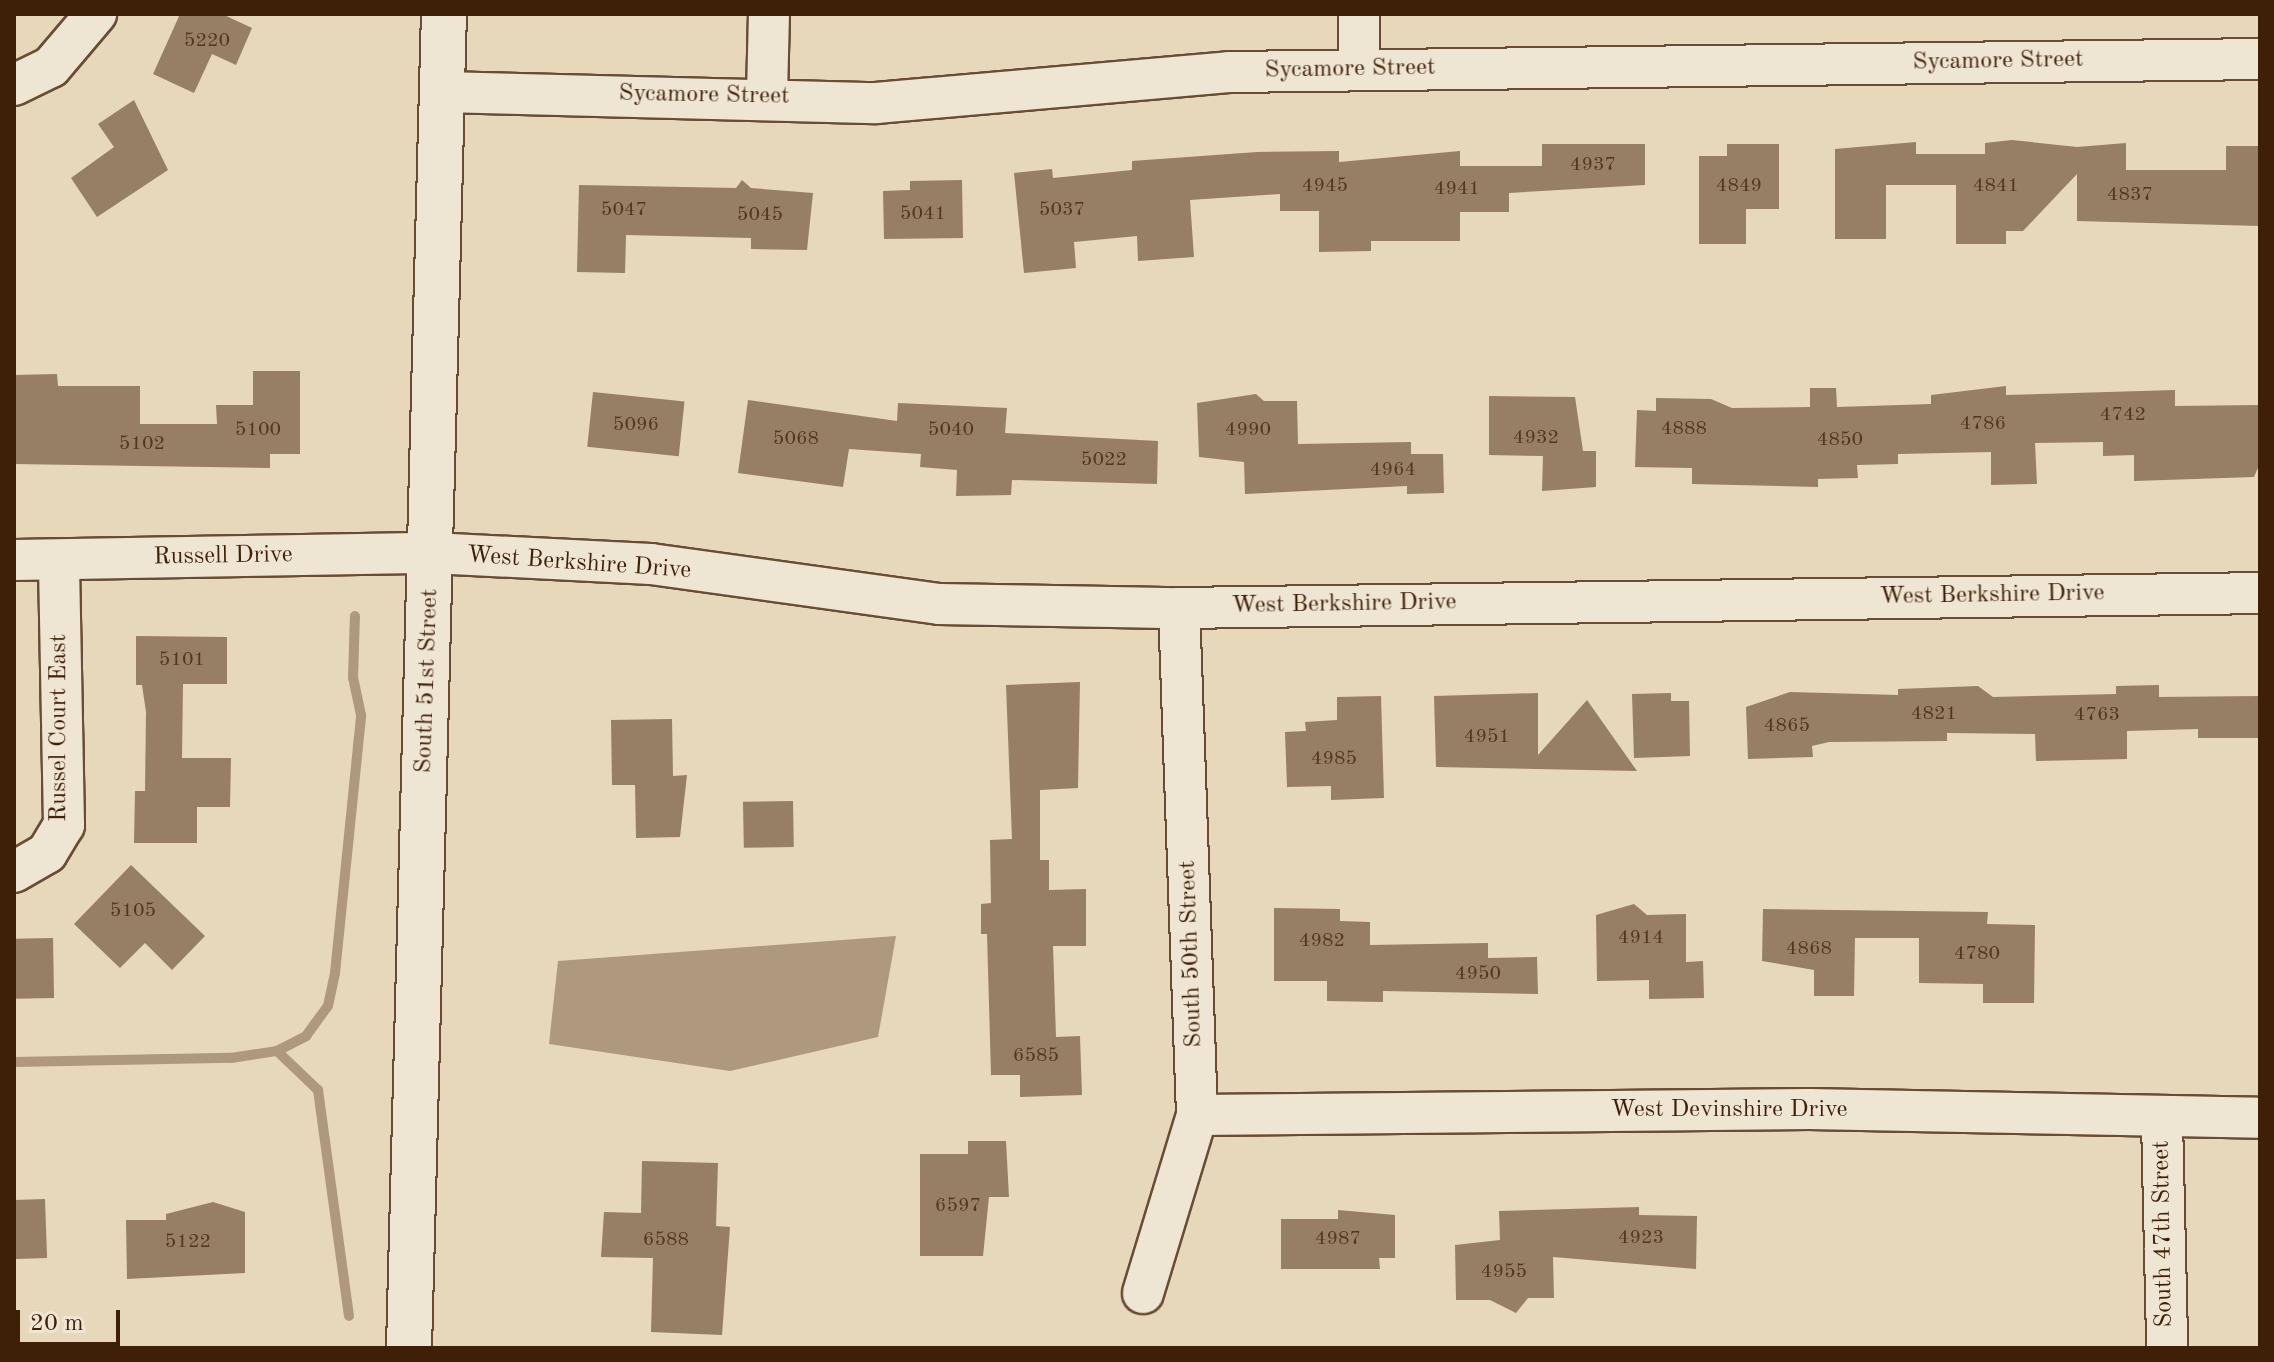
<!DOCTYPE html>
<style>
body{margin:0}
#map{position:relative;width:2274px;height:1362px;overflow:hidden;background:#e7d7bb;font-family:"Old Standard TT",serif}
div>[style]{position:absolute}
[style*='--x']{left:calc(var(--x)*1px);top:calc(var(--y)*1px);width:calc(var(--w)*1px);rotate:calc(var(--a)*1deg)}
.water>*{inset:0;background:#ae987e}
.stream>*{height:10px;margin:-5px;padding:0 5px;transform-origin:5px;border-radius:5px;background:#ae987e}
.building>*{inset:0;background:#967f65;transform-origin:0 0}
.roads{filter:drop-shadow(2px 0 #684d34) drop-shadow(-2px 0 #684d34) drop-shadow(0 2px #684d34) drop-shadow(0 -2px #684d34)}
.minor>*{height:40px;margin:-20px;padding:0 20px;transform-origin:20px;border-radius:20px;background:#efe5d3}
.tertiary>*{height:44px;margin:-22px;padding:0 22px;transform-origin:22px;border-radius:22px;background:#efe5d3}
span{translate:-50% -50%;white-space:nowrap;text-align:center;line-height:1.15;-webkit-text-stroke:8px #efe5d3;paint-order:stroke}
.number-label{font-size:20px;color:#54371e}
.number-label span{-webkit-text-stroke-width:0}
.street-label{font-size:24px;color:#3e1f07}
.frame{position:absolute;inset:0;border:16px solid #3e1f07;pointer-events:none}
.scale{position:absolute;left:16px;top:1310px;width:104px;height:36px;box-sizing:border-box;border:4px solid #3e1f07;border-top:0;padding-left:10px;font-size:24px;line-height:28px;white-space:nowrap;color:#3e1f07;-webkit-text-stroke:6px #efe5d3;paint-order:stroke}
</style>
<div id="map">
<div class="water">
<div style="clip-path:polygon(896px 936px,878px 1037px,730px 1071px,549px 1044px,558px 961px)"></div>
</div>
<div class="stream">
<div style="--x:277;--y:1051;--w:57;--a:43.6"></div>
<div style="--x:318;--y:1090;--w:228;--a:82.2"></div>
<div style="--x:14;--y:1062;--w:217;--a:-1.1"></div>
<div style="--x:231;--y:1058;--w:47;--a:-8.7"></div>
<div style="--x:277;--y:1051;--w:33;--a:-27"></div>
<div style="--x:306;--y:1036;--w:37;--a:-54"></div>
<div style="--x:328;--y:1006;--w:34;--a:-78"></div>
<div style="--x:335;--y:973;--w:259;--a:-84.2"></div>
<div style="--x:361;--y:715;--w:38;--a:-102"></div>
<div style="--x:353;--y:678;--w:62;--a:-88.2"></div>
</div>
<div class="building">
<div style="clip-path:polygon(180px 14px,222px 14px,252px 28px,236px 65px,212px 54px,194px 93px,153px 74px)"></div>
<div style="clip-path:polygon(134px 100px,168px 170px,97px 217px,71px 178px,114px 147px,98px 124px)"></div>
<div style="clip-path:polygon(2012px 140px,2077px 147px,2126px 143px,2126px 170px,2226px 170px,2226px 146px,2260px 146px,2260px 226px,2077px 221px,2077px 174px,2023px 231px,2006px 231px,2006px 244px,1956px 244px,1956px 185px,1886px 185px,1886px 239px,1835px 239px,1835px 149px,1916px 142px,1916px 154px,1985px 154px,1985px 143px)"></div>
<div style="clip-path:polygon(1542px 144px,1645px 144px,1645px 185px,1509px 193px,1509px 212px,1460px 212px,1460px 241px,1371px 241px,1371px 251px,1319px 252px,1319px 211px,1280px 211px,1280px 194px,1190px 200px,1194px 257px,1138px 261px,1137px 236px,1074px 242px,1076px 268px,1024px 273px,1014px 173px,1052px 169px,1053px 178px,1132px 170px,1132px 161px,1257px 152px,1339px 151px,1339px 162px,1460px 151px,1460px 166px,1542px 166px)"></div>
<div style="clip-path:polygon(1727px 144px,1779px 144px,1779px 209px,1746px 209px,1746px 244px,1699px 244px,1699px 156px,1727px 156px)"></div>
<div style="clip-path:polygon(742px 180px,751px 188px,813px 193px,807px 250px,751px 249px,751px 238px,626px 235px,625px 273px,577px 272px,579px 185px,736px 188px)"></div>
<div style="clip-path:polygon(962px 180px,963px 238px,884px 239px,883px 191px,910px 190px,910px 181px)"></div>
<div style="clip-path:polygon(253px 371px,300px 371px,300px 454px,270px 454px,270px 468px,14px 464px,14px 375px,57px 374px,58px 386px,140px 386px,140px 424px,217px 424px,216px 405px,253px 405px)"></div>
<div style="clip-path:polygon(2006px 386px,2006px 395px,2175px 390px,2175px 406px,2260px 405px,2260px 463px,2254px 477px,2134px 481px,2134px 455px,2103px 456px,2103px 442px,2035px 443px,2037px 484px,1991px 485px,1991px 452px,1898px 454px,1898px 464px,1857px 465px,1858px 478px,1818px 479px,1818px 487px,1692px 484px,1692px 468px,1635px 467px,1637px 410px,1656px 411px,1656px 398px,1711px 399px,1732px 408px,1810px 407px,1810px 388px,1836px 388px,1837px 407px,1931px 404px,1931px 395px)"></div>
<div style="left:593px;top:392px;width:92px;height:55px;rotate:6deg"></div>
<div style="clip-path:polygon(1256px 394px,1264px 401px,1297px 401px,1298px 444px,1411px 442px,1411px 454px,1443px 454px,1444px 493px,1407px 494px,1407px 486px,1245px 494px,1244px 462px,1199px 457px,1197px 403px)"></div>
<div style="clip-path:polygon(1489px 396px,1575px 397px,1583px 451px,1596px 451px,1596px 487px,1542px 491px,1543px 456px,1489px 455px)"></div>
<div style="clip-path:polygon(748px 400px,897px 421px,898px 403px,1007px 408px,1005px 433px,1158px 441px,1157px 484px,1012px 480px,1011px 495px,956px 496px,957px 470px,920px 467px,921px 454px,849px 449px,843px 487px,738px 473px)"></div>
<div style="clip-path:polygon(136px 636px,227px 637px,227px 684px,183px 684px,182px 758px,231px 758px,230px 807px,197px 807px,197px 843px,134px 843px,135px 791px,145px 791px,146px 712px,142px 685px,136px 685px)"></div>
<div style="clip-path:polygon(1080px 682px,1078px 788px,1040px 790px,1040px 860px,1049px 860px,1049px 890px,1086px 889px,1086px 946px,1053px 946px,1056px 1037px,1080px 1036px,1082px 1095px,1020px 1097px,1020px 1075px,991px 1075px,987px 934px,981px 934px,981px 904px,991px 903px,990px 840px,1012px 839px,1006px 685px)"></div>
<div style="clip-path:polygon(2159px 685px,2159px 697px,2260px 696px,2260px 738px,2198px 738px,2198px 729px,2127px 731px,2127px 759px,2036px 761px,2035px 734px,1947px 733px,1947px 741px,1829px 742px,1812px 746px,1813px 757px,1748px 759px,1746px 707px,1790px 692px,1898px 695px,1898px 689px,1978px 686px,1993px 697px,2116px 694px,2116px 686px)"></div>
<div style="clip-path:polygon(1538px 693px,1538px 755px,1587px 700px,1637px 771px,1436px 767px,1434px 696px)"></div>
<div style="clip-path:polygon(1671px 693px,1671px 701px,1689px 701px,1690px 756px,1634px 758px,1632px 694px)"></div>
<div style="clip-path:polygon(1381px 696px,1384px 798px,1331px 800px,1331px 786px,1287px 787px,1285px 732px,1306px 731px,1305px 722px,1337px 720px,1337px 697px)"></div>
<div style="clip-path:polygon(672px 719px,673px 776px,687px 775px,680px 837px,636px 838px,635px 785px,612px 785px,611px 720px)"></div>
<div style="left:793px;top:801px;width:46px;height:50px;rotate:89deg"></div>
<div style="clip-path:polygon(131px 865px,205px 936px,172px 970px,145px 943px,120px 968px,74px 924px)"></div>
<div style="clip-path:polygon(1634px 904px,1647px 915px,1686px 914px,1686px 962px,1703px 961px,1704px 998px,1649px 999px,1649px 980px,1597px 981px,1596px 915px)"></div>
<div style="clip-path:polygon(1274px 908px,1340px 909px,1340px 921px,1370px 922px,1370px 945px,1488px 943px,1488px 958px,1537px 957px,1538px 994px,1383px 991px,1383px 1002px,1327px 1001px,1327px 981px,1274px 981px)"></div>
<div style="clip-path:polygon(1763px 909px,1988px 912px,1987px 924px,2035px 925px,2034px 1003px,1983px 1003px,1983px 984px,1919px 983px,1919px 938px,1855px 938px,1854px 996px,1814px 996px,1814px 970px,1762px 961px)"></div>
<div style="left:53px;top:938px;width:60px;height:39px;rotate:89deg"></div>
<div style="clip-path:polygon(968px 1141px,1006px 1141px,1009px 1197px,989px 1197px,983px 1256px,920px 1256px,920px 1154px,968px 1154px)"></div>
<div style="clip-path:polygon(642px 1161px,718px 1163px,716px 1226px,730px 1227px,722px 1335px,651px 1332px,653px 1258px,601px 1257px,604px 1212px,641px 1213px)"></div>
<div style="left:45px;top:1199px;width:59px;height:31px;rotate:88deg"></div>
<div style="clip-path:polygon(213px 1202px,245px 1212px,245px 1273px,127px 1279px,126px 1220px,166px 1220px,166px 1214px)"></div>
<div style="clip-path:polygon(1639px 1207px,1639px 1215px,1697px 1216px,1696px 1269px,1553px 1257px,1554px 1298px,1528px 1298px,1516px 1313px,1490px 1300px,1456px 1300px,1455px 1245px,1500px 1240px,1499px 1211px)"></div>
<div style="clip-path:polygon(1338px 1210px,1395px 1215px,1395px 1258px,1379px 1258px,1380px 1269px,1281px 1269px,1281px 1219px,1338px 1219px)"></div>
</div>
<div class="roads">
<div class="minor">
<div style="--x:1359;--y:14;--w:56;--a:90"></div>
<div style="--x:14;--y:85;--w:41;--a:-25.9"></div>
<div style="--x:51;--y:67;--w:70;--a:-49.7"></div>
<div style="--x:443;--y:92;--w:433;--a:1.5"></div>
<div style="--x:876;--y:103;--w:354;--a:-5"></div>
<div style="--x:1229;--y:72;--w:1031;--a:-0.72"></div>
<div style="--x:767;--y:95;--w:81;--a:-88.6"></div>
<div style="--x:14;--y:560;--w:418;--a:-1"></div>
<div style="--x:432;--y:553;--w:219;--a:2.9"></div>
<div style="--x:651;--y:564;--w:291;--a:7.9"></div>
<div style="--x:939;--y:604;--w:240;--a:1"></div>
<div style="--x:1179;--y:608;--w:1081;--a:-0.79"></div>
<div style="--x:14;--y:872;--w:38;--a:-30"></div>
<div style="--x:47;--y:853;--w:33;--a:-59"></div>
<div style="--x:64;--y:825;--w:265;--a:-91.1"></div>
<div style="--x:1197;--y:1115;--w:612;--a:-0.56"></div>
<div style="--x:1809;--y:1109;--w:451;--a:1.1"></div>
<div style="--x:2162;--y:1119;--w:229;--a:88.7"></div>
<div style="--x:1143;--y:1293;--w:186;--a:-73.1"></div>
<div style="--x:1197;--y:1115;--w:507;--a:-92.03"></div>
</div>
<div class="tertiary">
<div style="--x:409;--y:1348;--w:1334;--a:-88.5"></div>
</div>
</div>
<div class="number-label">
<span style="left:207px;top:41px">5220</span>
<span style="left:1593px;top:165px">4937</span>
<span style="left:1325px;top:186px">4945</span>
<span style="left:1739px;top:186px">4849</span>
<span style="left:1996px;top:186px">4841</span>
<span style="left:1457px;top:189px">4941</span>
<span style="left:2130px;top:195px">4837</span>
<span style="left:624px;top:210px">5047</span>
<span style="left:1062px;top:210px">5037</span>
<span style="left:923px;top:214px">5041</span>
<span style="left:760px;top:215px">5045</span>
<span style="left:2123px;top:415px">4742</span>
<span style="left:1983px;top:424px">4786</span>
<span style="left:636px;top:425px">5096</span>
<span style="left:1684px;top:429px">4888</span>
<span style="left:258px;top:430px">5100</span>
<span style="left:951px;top:430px">5040</span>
<span style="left:1248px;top:430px">4990</span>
<span style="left:1536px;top:438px">4932</span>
<span style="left:796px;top:439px">5068</span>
<span style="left:1840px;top:440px">4850</span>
<span style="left:142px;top:444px">5102</span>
<span style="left:1104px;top:460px">5022</span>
<span style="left:1393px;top:470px">4964</span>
<span style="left:182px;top:660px">5101</span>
<span style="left:1934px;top:714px">4821</span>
<span style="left:2097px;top:715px">4763</span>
<span style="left:1787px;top:726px">4865</span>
<span style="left:1487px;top:737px">4951</span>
<span style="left:1334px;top:759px">4985</span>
<span style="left:133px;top:911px">5105</span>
<span style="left:1641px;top:938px">4914</span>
<span style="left:1322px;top:941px">4982</span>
<span style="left:1809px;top:949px">4868</span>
<span style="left:1977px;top:954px">4780</span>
<span style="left:1478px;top:974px">4950</span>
<span style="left:1036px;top:1056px">6585</span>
<span style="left:958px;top:1206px">6597</span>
<span style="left:1641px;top:1238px">4923</span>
<span style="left:1338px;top:1239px">4987</span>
<span style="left:666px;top:1240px">6588</span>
<span style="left:188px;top:1242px">5122</span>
<span style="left:1504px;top:1272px">4955</span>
</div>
<div class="street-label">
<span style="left:1998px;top:62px;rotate:-1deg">Sycamore Street</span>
<span style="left:1350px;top:70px;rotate:-1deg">Sycamore Street</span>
<span style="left:704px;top:96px;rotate:1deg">Sycamore Street</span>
<span style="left:223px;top:557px;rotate:-1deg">Russell Drive</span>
<span style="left:579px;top:564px;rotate:4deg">West Berkshire Drive</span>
<span style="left:1992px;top:596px;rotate:-1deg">West Berkshire Drive</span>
<span style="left:1344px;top:605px;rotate:-1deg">West Berkshire Drive</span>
<span style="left:428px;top:681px;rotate:-88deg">South 51st Street</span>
<span style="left:60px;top:728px;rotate:-90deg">Russel Court East</span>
<span style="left:1192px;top:954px;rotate:-92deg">South 50th Street</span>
<span style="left:1729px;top:1111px">West Devinshire Drive</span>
<span style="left:2164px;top:1234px;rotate:-91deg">South 47th Street</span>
</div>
<div class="frame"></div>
<div class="scale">20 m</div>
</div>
